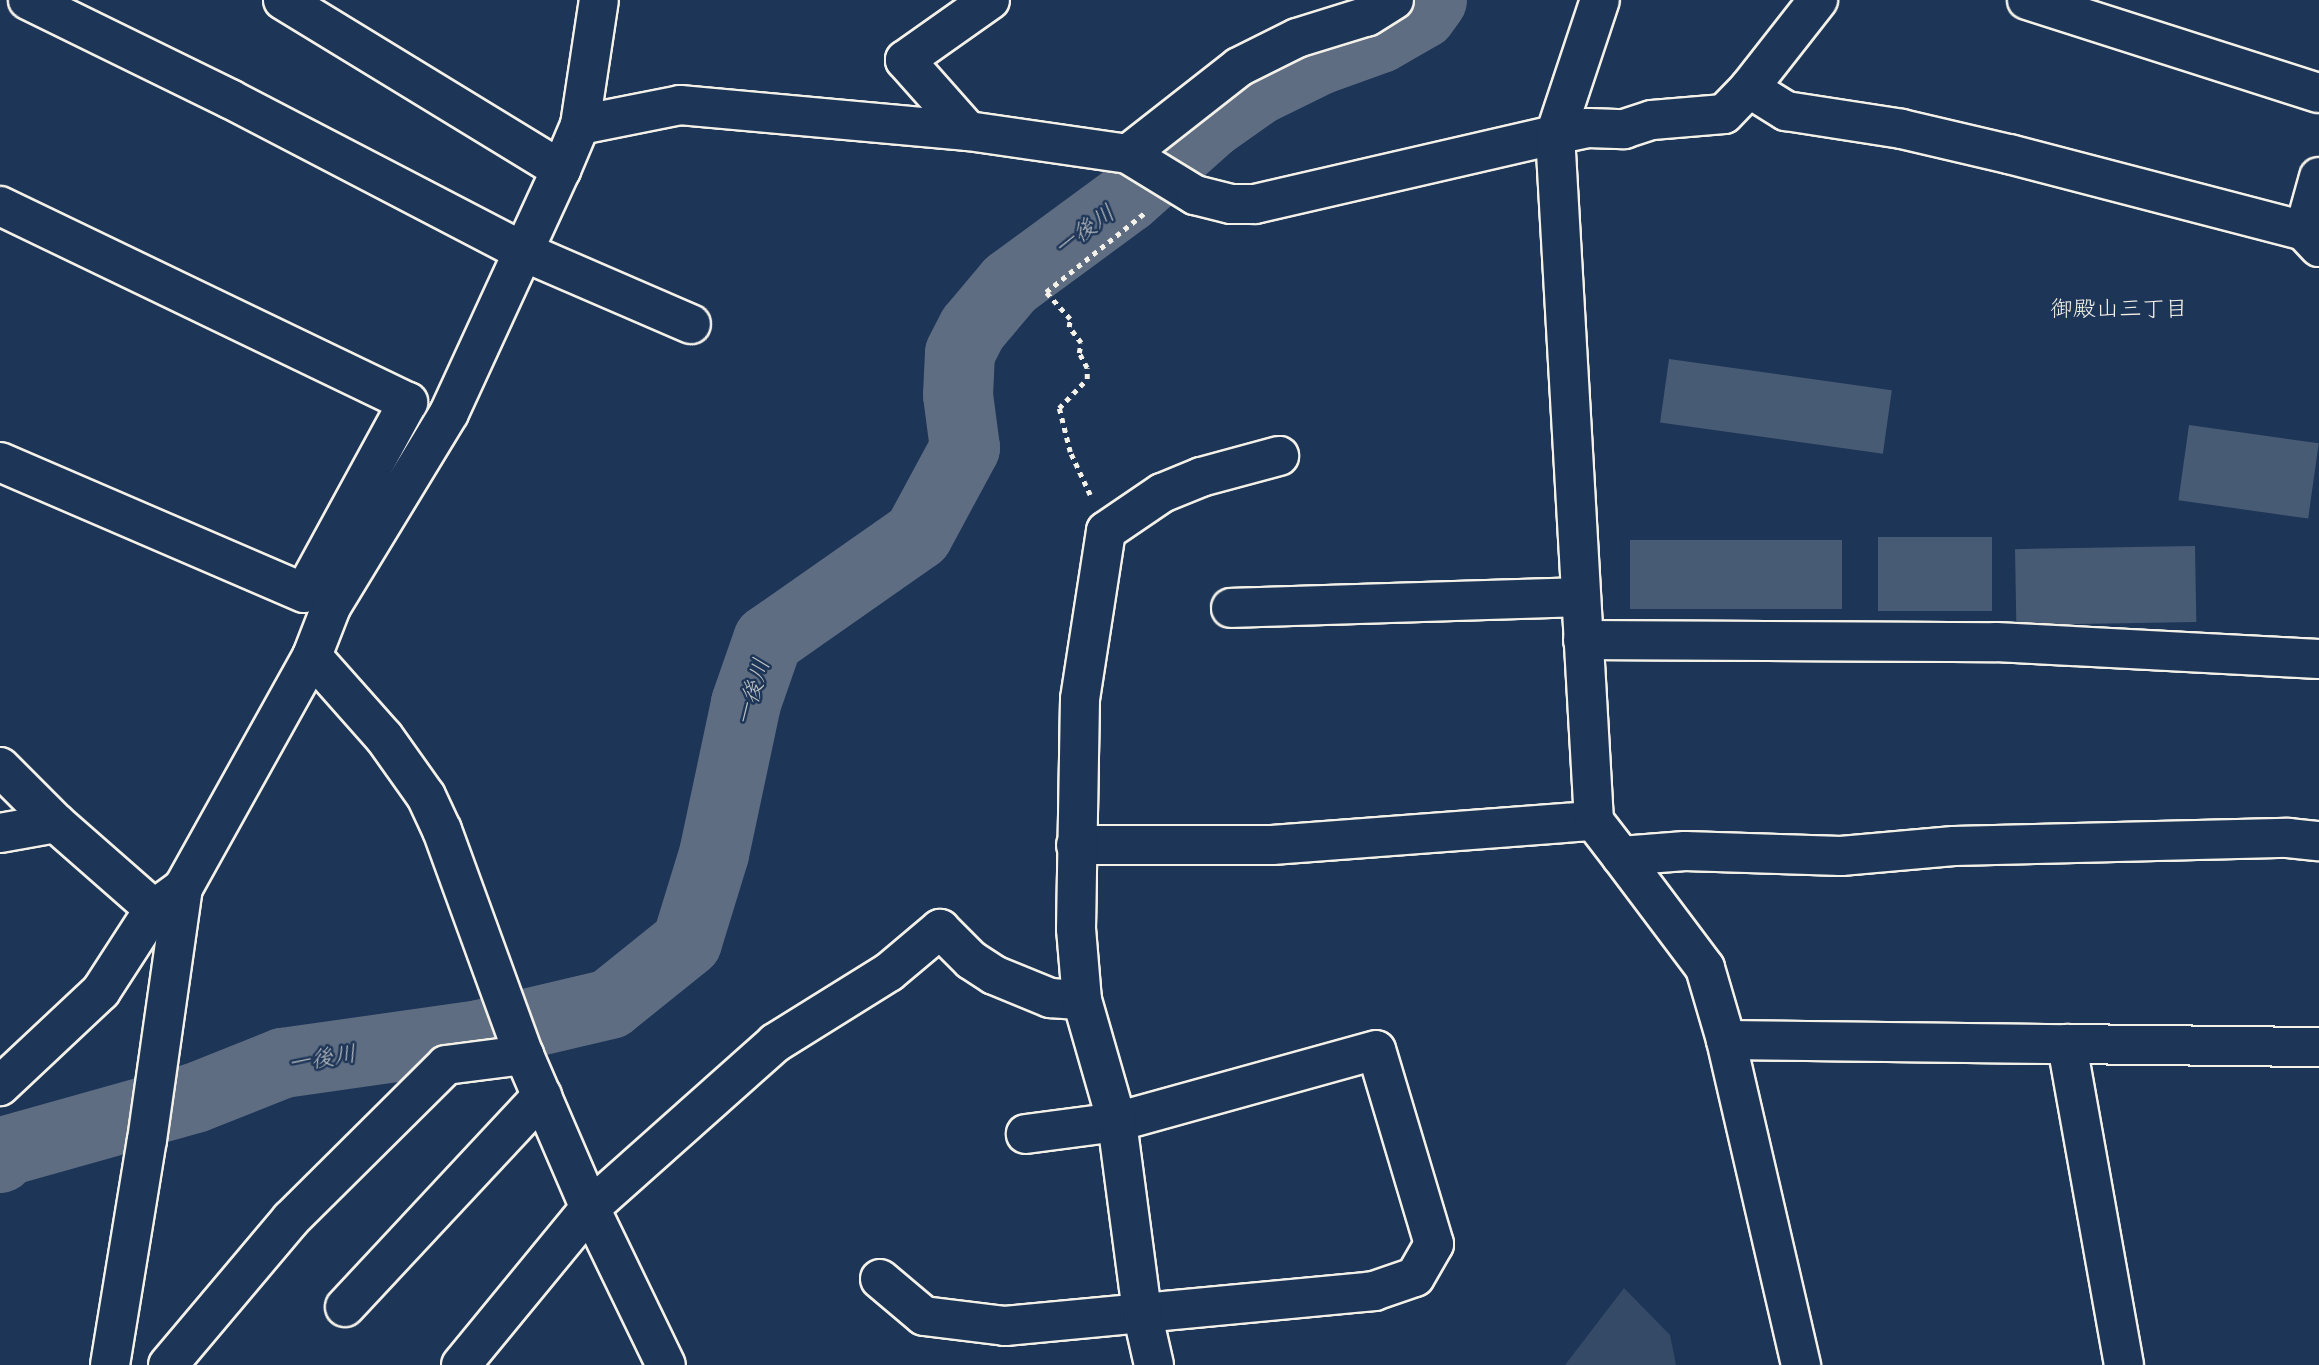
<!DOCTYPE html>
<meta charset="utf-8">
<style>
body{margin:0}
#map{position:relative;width:2319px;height:1365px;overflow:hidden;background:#1d3557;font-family:"Patrick Hand","Klee One",sans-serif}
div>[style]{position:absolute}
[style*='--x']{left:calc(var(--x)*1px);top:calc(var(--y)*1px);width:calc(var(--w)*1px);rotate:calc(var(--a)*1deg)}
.green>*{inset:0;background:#354a67}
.river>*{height:70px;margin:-35px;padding:0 35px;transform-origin:35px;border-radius:35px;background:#5e6d82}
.building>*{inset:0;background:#485b74;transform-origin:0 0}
.path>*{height:4.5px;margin-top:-2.25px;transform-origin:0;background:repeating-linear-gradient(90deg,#f4f1e8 0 5px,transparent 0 10px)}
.roads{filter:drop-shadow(2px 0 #f4f1e8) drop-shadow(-2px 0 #f4f1e8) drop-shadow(0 2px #f4f1e8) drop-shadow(0 -2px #f4f1e8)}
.minor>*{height:38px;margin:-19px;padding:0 19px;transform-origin:19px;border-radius:19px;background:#1d3557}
span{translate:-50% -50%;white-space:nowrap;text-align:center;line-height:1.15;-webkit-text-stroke:5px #1d3557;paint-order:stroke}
.water-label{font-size:23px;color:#c0c3c4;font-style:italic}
.neighbourhood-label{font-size:23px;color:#f4f1e8}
</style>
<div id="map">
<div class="green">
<div style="clip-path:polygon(1624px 1288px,1670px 1335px,1676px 1365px,1565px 1365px)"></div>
</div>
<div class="river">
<div style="--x:0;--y:1158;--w:9;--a:-49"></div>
<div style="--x:6;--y:1151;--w:196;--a:-15.7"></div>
<div style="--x:195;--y:1098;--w:95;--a:-21.7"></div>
<div style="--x:283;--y:1063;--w:198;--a:-8.1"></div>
<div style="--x:479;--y:1035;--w:135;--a:-13.3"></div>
<div style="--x:610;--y:1004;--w:99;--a:-38.8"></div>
<div style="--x:687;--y:942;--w:92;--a:-72.9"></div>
<div style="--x:714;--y:854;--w:154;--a:-78"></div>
<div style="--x:746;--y:703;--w:67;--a:-70.8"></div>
<div style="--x:768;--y:640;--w:183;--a:-35"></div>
<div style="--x:918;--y:535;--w:99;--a:-61.6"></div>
<div style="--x:965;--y:448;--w:53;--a:-97.5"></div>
<div style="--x:958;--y:395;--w:42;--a:-87.3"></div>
<div style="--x:960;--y:353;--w:28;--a:-63"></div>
<div style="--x:973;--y:328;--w:57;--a:-49.9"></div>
<div style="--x:1010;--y:284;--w:145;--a:-36.3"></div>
<div style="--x:1127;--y:198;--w:111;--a:-41.7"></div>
<div style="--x:1210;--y:124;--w:59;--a:-35.3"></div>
<div style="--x:1258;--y:90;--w:68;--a:-26.2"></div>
<div style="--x:1319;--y:60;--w:65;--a:-19.8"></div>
<div style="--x:1380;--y:38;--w:48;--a:-29.7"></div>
<div style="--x:1422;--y:14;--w:17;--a:-54"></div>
</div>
<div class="building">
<div style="left:1669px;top:359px;width:225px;height:64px;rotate:8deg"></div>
<div style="left:2189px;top:425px;width:131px;height:76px;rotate:8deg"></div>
<div style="left:1878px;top:537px;width:114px;height:74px"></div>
<div style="left:1630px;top:540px;width:212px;height:69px"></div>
<div style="left:2195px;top:546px;width:76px;height:180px;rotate:89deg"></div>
</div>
<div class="path">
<div style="--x:1090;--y:495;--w:47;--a:-114.9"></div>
<div style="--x:1070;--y:452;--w:45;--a:-104"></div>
<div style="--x:1059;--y:408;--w:40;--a:-46"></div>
<div style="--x:1087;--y:379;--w:11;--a:-90"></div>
<div style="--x:1087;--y:368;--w:17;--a:-118"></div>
<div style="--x:1079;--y:353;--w:10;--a:-79"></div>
<div style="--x:1081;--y:343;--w:20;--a:-127"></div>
<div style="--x:1069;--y:327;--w:8;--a:-83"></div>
<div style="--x:1070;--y:319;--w:36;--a:-132"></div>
<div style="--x:1046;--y:292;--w:129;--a:-38.7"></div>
</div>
<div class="roads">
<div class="minor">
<div style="--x:28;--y:0;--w:225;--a:26.1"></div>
<div style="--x:230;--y:99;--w:329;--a:27.5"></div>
<div style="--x:522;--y:251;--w:184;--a:23.4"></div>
<div style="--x:283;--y:0;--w:326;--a:31.4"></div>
<div style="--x:561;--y:170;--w:49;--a:-67.1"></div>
<div style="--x:580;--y:125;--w:126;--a:-81.4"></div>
<div style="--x:1394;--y:0;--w:31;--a:148"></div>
<div style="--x:1368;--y:16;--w:74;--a:162.8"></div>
<div style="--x:1297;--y:38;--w:65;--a:153.4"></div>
<div style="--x:1239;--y:67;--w:141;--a:141.9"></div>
<div style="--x:1128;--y:154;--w:79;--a:31.5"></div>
<div style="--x:1195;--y:195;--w:37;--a:14"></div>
<div style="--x:1231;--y:204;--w:24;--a:0"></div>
<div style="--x:1255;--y:204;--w:308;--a:-13"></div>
<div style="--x:1555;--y:135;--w:142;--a:-71.6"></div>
<div style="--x:2027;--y:0;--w:306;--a:17.7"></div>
<div style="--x:1749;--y:88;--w:112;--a:-51.9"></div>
<div style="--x:580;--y:125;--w:102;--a:-11.3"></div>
<div style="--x:680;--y:105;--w:289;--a:5.2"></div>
<div style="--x:968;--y:131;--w:162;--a:8.2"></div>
<div style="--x:968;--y:131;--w:95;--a:-131.6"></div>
<div style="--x:905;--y:60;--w:104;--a:-35.2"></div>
<div style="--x:0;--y:206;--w:453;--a:25.7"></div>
<div style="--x:408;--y:402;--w:217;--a:118.6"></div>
<div style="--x:304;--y:593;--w:331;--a:-156.7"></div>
<div style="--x:2304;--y:231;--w:56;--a:-74.5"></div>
<div style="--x:1231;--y:608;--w:350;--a:-1.8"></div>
<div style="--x:1583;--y:640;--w:413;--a:0.3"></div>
<div style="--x:1996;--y:642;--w:323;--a:3"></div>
<div style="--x:312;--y:656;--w:53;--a:-68.8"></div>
<div style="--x:331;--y:607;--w:227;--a:-58.7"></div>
<div style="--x:449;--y:413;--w:268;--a:-65.3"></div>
<div style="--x:0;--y:767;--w:79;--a:45"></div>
<div style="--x:56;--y:823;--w:130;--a:41.3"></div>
<div style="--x:154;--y:909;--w:98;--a:122.9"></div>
<div style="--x:101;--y:991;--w:139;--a:136.8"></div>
<div style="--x:1594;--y:821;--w:687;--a:-93.25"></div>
<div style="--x:1555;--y:135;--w:34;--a:-12"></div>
<div style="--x:1588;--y:128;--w:36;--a:2"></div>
<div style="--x:1624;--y:129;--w:29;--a:-18"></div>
<div style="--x:1652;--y:120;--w:72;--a:-4.8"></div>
<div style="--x:1724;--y:114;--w:36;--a:-46"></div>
<div style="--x:1749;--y:88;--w:44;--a:31.9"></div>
<div style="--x:1786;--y:111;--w:117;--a:8.8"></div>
<div style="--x:1902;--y:129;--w:110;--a:13.2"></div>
<div style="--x:2009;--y:154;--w:305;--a:14.6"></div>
<div style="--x:2304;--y:231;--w:22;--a:47"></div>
<div style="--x:0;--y:833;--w:57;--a:-10.1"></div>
<div style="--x:1076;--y:845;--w:196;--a:0"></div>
<div style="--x:1272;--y:845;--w:323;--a:-4.3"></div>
<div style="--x:1594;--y:821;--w:44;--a:52.4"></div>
<div style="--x:1621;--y:856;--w:64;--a:-4.5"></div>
<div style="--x:1685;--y:851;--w:156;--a:1.8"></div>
<div style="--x:1841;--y:856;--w:113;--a:-5.1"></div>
<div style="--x:1954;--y:846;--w:334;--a:-1.4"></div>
<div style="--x:2288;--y:838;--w:31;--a:6"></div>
<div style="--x:1621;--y:856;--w:140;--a:53.1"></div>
<div style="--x:1705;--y:968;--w:75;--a:73.7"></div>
<div style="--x:1726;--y:1040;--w:334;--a:77"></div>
<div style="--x:154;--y:909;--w:36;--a:-36"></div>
<div style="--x:183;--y:888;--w:265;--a:-60.9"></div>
<div style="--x:312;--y:656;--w:108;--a:48.4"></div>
<div style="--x:384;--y:737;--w:72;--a:54.6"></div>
<div style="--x:426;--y:796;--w:38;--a:65"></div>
<div style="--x:442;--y:830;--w:239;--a:70"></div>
<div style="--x:1726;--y:1040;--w:341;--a:0.7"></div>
<div style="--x:880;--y:1279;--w:57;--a:40.1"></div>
<div style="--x:924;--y:1316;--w:82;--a:7"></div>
<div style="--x:1005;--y:1326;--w:371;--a:-5.4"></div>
<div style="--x:1374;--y:1291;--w:43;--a:-18.9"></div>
<div style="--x:1415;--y:1277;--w:38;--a:-60"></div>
<div style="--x:1434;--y:1244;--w:202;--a:-106.6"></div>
<div style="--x:1376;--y:1050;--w:269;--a:164.5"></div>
<div style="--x:1117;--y:1122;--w:92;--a:172.5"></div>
<div style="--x:345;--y:1307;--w:289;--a:-47"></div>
<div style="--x:110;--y:1365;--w:228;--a:-80.7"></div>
<div style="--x:147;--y:1140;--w:255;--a:-81.9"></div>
<div style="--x:168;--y:1365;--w:191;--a:-49.9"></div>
<div style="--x:291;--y:1219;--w:218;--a:-44.8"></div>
<div style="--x:446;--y:1065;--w:79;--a:-7.3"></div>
<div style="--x:524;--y:1055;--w:167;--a:66.7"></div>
<div style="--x:590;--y:1208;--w:174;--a:64.2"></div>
<div style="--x:461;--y:1365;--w:203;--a:-50.6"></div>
<div style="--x:590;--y:1208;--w:248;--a:-41.7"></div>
<div style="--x:775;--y:1043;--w:134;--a:-31.9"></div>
<div style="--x:889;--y:972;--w:67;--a:-40.1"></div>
<div style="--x:940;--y:929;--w:44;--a:45"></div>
<div style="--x:971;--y:960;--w:27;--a:33"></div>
<div style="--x:994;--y:975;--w:61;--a:22.3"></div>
<div style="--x:1050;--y:998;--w:32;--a:4"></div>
<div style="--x:1154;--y:1365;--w:54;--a:-102.8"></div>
<div style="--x:1142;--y:1312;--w:192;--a:-97.5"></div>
<div style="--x:1117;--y:1122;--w:127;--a:-106"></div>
<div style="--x:1082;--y:1000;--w:71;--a:-94.8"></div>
<div style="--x:1076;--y:929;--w:230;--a:-89"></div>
<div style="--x:1080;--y:699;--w:170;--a:-81.2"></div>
<div style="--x:1106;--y:531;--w:68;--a:-34.2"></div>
<div style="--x:1162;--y:493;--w:42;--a:-22.3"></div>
<div style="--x:1201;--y:477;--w:81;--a:-15.1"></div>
<div style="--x:2124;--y:1365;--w:326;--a:-100.1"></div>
<div style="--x:2067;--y:1044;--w:252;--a:0.7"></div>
</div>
</div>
<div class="water-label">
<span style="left:1084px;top:230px;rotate:-36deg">一後川</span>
<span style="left:752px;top:692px;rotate:-73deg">一後川</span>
<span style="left:322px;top:1058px;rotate:-9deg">一後川</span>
</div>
<div class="neighbourhood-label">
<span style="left:2119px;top:308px">御殿山三丁目</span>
</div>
</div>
